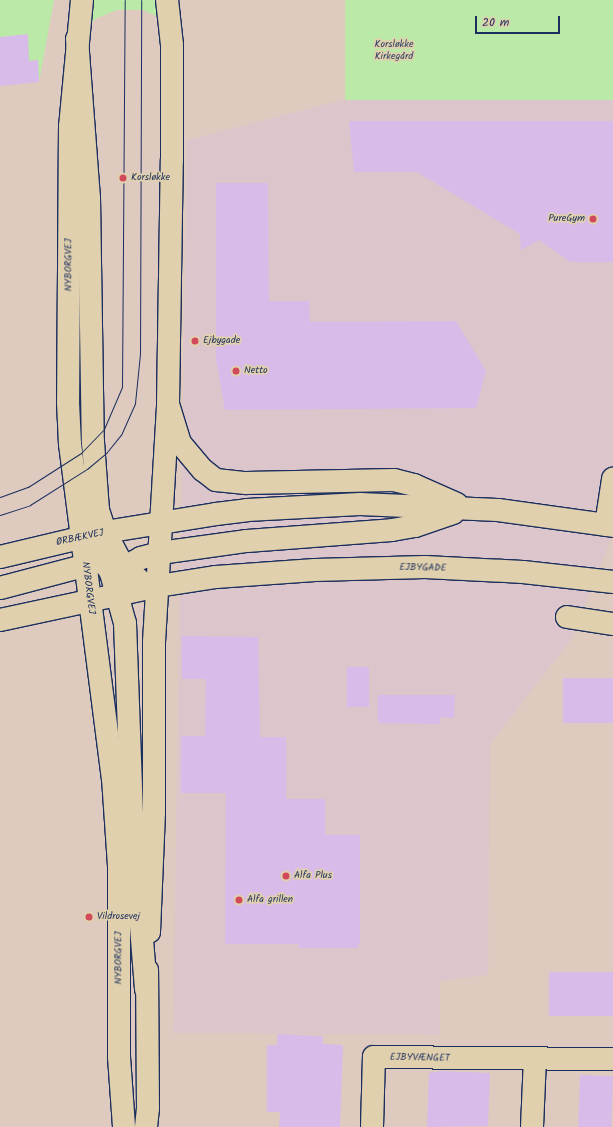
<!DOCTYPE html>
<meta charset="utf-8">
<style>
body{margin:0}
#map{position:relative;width:613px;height:1127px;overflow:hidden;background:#decabf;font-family:Kalam,sans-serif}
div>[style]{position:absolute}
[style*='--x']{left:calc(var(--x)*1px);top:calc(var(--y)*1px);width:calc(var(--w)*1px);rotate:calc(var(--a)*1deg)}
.built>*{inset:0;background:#dcc6cb}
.green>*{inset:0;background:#bbeaa8;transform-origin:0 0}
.building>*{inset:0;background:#d8bbe8;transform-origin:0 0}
.roads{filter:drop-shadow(1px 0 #1b2f5e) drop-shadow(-1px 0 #1b2f5e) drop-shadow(0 1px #1b2f5e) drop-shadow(0 -1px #1b2f5e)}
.minor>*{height:22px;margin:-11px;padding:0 11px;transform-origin:11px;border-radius:11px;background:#e1d0ad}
.tertiary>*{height:22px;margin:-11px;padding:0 11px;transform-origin:11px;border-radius:11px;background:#e1d0ad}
.secondary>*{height:22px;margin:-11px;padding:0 11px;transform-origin:11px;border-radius:11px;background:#e1d0ad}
.tram>*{height:1px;margin:-0.5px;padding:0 0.5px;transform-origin:0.5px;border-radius:0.5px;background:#1b2f5e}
.dots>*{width:11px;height:11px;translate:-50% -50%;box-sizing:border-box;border:2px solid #e1d0ad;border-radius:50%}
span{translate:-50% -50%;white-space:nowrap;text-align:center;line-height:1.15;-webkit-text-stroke:3.5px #e1d0ad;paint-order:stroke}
.park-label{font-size:10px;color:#2b4265}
.poi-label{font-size:10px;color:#1b2f5e}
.left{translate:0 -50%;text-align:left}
.right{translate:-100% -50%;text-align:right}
.street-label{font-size:10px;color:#1b2f5e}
.scale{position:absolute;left:475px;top:16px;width:85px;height:18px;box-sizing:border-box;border:2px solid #1b2f5e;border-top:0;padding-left:5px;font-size:12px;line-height:14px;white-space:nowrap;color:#1b2f5e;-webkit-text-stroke:3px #e1d0ad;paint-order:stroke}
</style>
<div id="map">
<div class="built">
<div style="clip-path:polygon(613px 95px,613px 534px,573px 637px,490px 744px,488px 975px,440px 981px,440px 1035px,173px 1033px,187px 140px,342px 100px)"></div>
</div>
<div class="green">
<div style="clip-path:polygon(0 0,54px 0,39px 82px,38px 60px,29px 61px,0 37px)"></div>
<div style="clip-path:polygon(90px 0,157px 0,160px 18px,143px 10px,117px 10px,97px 18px,88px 26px)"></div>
<div style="left:345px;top:0;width:268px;height:100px"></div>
</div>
<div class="building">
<div style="clip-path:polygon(28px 34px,29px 61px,38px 60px,39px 82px,0 86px,0 37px)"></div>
<div style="clip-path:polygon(349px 121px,613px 121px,613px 262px,570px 262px,539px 240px,521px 250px,520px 234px,417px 172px,354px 172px)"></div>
<div style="clip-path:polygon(216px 183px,268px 183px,269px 301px,309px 301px,310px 322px,456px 321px,486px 371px,476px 408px,225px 410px,216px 360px)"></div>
<div style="clip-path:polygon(182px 636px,258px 637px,260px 737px,286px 737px,286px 799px,325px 799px,325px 835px,360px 835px,360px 944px,358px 944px,358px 948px,299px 948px,299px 944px,225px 944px,226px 793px,181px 793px,181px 736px,205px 736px,206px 679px,182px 679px)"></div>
<div style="left:347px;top:667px;width:22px;height:40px"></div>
<div style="left:563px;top:678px;width:50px;height:45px"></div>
<div style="clip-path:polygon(378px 695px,455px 695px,454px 718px,440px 717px,440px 724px,378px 723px)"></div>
<div style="left:613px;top:972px;width:44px;height:64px;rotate:90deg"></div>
<div style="clip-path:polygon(277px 1034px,323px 1036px,323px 1044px,343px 1045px,340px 1127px,279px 1127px,280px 1112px,267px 1112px,267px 1045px,277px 1045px)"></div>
<div style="clip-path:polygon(441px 1071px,490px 1073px,488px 1126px,427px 1127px,429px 1073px)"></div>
<div style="left:580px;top:1075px;width:33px;height:52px;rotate:2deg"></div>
</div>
<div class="roads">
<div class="minor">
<div style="--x:606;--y:525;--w:47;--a:-81.3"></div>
<div style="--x:567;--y:617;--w:47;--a:8.7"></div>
<div style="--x:372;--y:1127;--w:70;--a:-88.4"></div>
<div style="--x:374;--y:1057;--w:239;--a:0.5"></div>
<div style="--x:532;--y:1127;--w:68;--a:-87.5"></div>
</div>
<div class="tertiary">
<div style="--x:82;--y:0;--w:127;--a:95.4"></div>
<div style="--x:70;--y:126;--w:276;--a:90.4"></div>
<div style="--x:68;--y:402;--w:42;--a:87.3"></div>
<div style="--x:70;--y:444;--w:337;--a:82.7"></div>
<div style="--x:113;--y:778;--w:88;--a:86.1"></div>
<div style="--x:119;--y:866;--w:191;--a:90"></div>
<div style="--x:119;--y:1057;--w:70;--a:85.9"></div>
<div style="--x:149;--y:932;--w:120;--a:-87.6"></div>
<div style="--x:154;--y:812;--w:170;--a:-90"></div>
<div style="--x:154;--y:642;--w:238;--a:-86.6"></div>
<div style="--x:168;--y:404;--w:244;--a:-89.1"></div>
<div style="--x:172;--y:160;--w:115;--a:-90"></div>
<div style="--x:172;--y:45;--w:45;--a:-96.3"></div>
<div style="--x:146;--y:1127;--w:19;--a:-84"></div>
<div style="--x:148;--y:1108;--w:138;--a:-90.4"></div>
</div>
<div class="secondary">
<div style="--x:77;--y:39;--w:159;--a:85.7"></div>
<div style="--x:89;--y:198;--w:244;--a:89.1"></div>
<div style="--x:93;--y:442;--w:68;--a:85.8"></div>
<div style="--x:98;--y:510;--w:23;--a:72"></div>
<div style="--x:105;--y:532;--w:38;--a:62"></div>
<div style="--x:123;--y:566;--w:28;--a:41"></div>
<div style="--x:144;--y:584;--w:14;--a:8"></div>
<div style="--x:168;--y:404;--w:41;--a:72.9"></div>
<div style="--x:180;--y:443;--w:35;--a:50"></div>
<div style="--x:203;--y:470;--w:16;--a:38"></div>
<div style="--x:216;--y:480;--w:30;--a:6"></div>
<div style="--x:246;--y:483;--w:148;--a:-1.2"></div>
<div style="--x:394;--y:480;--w:21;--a:14"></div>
<div style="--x:414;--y:485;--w:47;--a:23.8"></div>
<div style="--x:82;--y:538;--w:21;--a:41"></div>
<div style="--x:98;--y:552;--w:25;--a:58"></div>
<div style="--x:111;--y:573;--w:52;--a:74.4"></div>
<div style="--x:125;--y:623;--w:192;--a:87.9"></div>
<div style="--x:132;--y:815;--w:175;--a:85.4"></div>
<div style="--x:0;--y:557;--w:108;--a:-13.4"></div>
<div style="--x:105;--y:532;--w:112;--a:-9.2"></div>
<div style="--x:216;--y:514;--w:31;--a:-7"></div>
<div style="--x:247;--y:510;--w:113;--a:-3"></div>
<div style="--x:360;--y:504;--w:138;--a:2.5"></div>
<div style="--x:498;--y:510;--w:116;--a:7.9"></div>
<div style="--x:112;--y:573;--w:33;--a:-27"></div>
<div style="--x:141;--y:558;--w:20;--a:-15"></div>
<div style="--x:160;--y:553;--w:88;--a:-7.9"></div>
<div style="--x:247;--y:541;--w:145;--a:-4.3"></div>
<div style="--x:392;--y:530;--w:23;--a:-10"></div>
<div style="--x:415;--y:526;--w:40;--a:-18.9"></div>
<div style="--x:0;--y:588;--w:121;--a:-14.8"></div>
<div style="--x:0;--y:620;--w:162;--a:-12.1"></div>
<div style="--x:158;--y:586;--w:59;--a:-8.8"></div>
<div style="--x:216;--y:577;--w:99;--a:-4"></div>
<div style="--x:315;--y:570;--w:110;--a:-1.6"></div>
<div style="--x:425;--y:567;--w:98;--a:2.9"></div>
<div style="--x:523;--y:572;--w:91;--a:6.3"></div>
</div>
</div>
<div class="tram">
<div style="--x:0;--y:497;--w:30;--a:-20"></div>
<div style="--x:28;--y:487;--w:63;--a:-32.7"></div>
<div style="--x:81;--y:453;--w:33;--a:-46"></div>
<div style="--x:104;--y:429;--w:46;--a:-66.8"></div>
<div style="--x:122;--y:387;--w:387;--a:-89.6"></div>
<div style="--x:0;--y:515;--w:32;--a:-18"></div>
<div style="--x:30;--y:505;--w:67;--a:-32.3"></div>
<div style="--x:87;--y:469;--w:26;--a:-40"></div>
<div style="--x:107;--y:452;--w:22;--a:-51"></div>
<div style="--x:121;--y:435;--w:35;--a:-66"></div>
<div style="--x:135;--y:403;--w:49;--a:-84.2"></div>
<div style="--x:140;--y:354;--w:354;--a:-89.8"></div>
</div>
<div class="dots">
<div style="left:123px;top:178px;background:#d1495b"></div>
<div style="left:593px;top:219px;background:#d1495b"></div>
<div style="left:195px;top:341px;background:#d1495b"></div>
<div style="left:236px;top:371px;background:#d1495b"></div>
<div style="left:286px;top:876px;background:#d1495b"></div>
<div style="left:239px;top:900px;background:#d1495b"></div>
<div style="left:89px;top:917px;background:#d1495b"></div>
</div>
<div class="park-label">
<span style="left:394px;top:50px">Korsløkke<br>Kirkegård</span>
</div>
<div class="poi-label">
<span class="left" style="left:131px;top:178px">Korsløkke</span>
<span class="right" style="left:585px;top:219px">PureGym</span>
<span class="left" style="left:203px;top:341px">Ejbygade</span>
<span class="left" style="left:244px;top:371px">Netto</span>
<span class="left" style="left:294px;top:876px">Alfa Plus</span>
<span class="left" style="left:247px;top:900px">Alfa grillen</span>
<span class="left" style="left:97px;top:917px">Vildrosevej</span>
</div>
<div class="street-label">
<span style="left:69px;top:265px;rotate:-90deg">NYBORGVEJ</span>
<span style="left:80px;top:538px;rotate:-12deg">ØRBÆKVEJ</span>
<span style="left:423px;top:568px;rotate:1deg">EJBYGADE</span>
<span style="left:88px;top:588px;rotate:83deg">NYBORGVEJ</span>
<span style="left:119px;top:958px;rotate:-90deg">NYBORGVEJ</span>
<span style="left:420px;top:1058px;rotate:1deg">EJBYVÆNGET</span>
</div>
<div class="scale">20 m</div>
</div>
